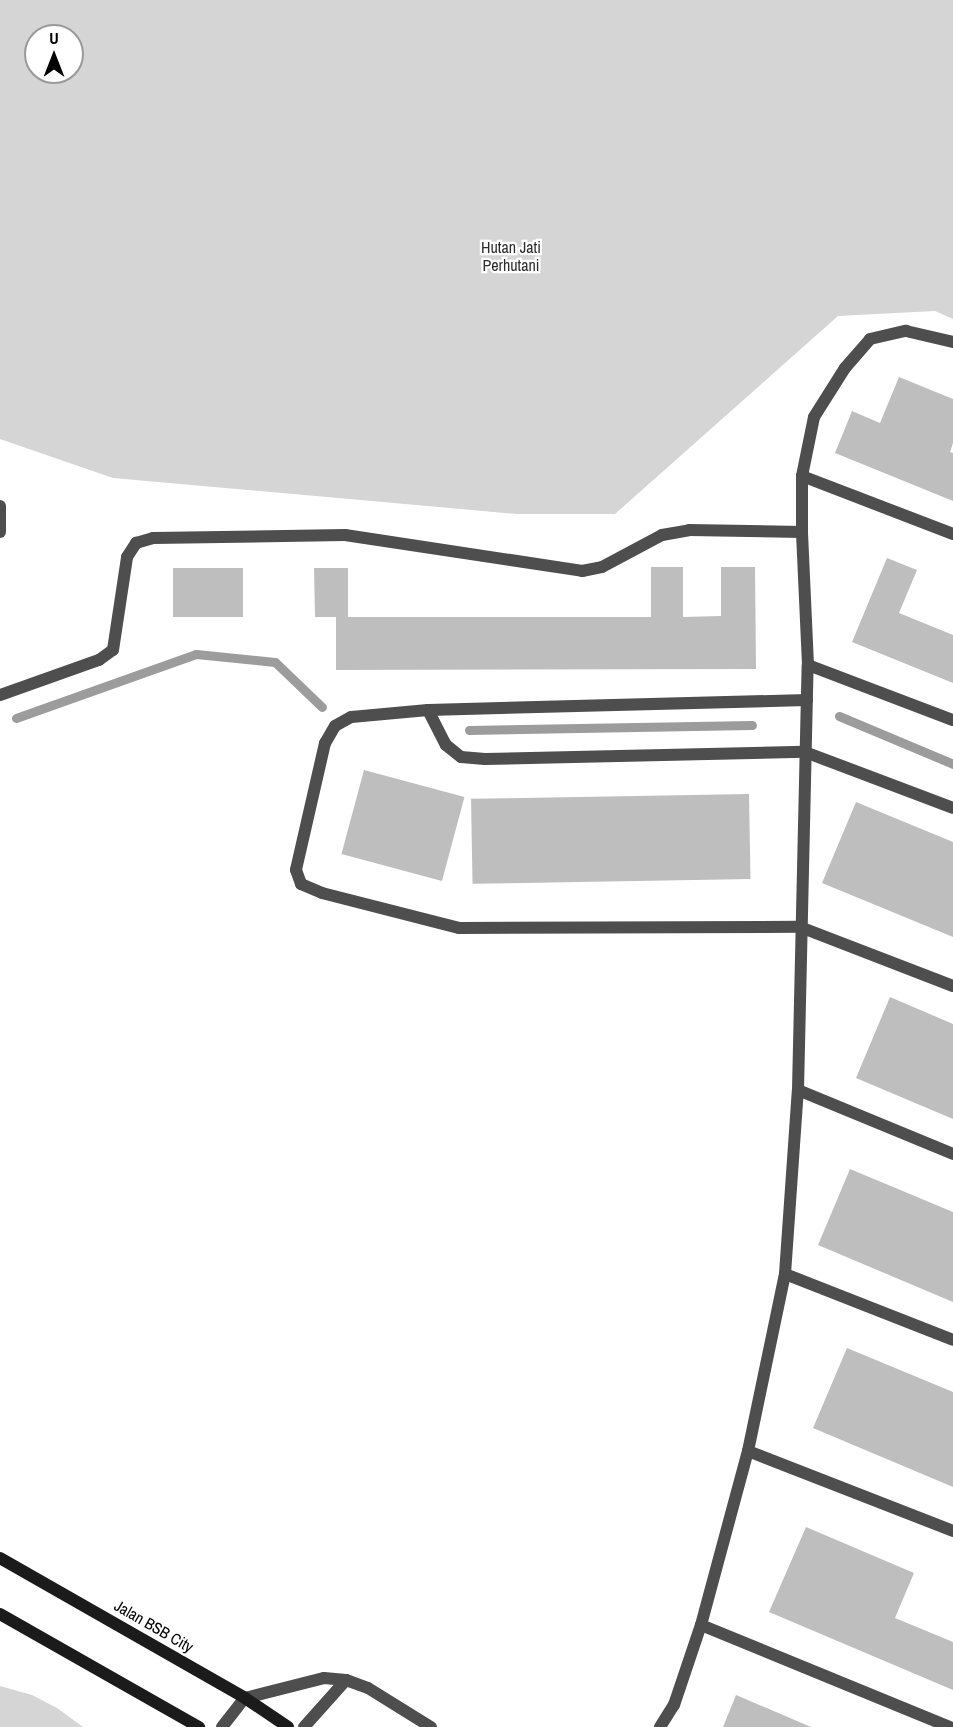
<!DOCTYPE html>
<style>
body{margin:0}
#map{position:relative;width:953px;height:1727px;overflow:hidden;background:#fff;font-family:"Archivo Narrow",sans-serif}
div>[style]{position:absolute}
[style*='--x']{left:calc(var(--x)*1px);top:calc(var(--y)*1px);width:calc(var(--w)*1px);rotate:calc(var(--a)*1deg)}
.green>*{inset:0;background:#d5d5d5}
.stream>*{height:9px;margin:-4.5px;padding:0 4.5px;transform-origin:4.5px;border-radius:4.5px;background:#9c9c9c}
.building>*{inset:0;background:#bebebe;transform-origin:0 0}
.street>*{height:12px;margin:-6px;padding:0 6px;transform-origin:6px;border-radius:6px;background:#4e4e4e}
.secondary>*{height:12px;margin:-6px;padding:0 6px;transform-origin:6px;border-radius:6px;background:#1b1b1b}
span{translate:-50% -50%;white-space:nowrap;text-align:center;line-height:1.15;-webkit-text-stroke:4.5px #fff;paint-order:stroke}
.park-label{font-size:16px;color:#2c2c2c}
.street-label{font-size:16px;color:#000}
.north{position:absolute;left:24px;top:24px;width:60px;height:60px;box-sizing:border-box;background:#fff;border:2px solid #999;border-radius:50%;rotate:0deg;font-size:16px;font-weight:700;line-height:24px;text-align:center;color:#000}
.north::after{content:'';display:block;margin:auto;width:21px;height:27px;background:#000;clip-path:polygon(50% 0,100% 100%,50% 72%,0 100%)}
</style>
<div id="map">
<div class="green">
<div style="clip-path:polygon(evenodd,0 0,953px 0,953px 319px,935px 311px,838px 316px,615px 514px,517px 514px,113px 478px,0 439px,0 0,36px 36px,72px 36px,72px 72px,36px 72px,36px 36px)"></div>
<div style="clip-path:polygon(0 1686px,32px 1695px,57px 1708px,83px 1727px,0 1727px)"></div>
</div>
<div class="stream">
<div style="--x:839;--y:716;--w:124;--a:22.8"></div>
<div style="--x:16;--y:718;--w:191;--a:-19.6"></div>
<div style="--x:196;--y:654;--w:79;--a:5.8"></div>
<div style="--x:275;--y:662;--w:65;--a:43.8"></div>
<div style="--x:469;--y:730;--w:283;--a:-1"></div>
</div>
<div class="building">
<div style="clip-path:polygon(899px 377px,953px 399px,953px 443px,950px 452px,953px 453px,953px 501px,835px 453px,852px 411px,880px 423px)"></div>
<div style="clip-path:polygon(887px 558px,917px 570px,899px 613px,953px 635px,953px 683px,852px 642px)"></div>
<div style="clip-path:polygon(651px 567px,683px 567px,683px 617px,721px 616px,721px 567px,755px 567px,756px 669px,336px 670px,336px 617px,315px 617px,314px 568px,348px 568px,348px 617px,651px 617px)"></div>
<div style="left:173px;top:568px;width:70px;height:49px"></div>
<div style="left:364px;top:770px;width:104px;height:87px;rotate:15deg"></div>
<div style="left:749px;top:794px;width:85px;height:278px;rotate:89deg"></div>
<div style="clip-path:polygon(856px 802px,953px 842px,953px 937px,822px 883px)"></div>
<div style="clip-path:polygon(890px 997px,953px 1024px,953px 1119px,856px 1078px)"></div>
<div style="clip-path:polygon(850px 1169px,953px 1212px,953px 1302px,818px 1245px)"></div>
<div style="clip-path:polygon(847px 1348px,953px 1392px,953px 1487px,813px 1428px)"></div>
<div style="clip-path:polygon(806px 1527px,914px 1573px,895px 1618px,953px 1642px,953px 1690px,769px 1612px)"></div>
<div style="clip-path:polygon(736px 1695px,769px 1709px,811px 1727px,723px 1727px)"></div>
</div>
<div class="street">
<div style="--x:802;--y:476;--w:162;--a:21"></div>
<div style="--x:0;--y:506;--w:26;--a:90"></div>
<div style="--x:808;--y:665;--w:155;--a:20.8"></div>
<div style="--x:0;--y:695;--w:105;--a:-19.5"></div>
<div style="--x:99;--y:660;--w:17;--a:-36"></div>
<div style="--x:113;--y:650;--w:94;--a:-81.4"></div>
<div style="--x:127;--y:557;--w:17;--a:-57"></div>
<div style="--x:136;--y:543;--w:18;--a:-16"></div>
<div style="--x:153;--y:538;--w:192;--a:-0.9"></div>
<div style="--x:345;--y:535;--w:240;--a:8.6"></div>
<div style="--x:582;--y:571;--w:20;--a:-11"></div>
<div style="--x:602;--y:567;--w:68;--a:-28.1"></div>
<div style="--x:662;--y:535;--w:27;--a:-10"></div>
<div style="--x:689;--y:530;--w:113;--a:1"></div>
<div style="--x:807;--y:700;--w:379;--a:178.5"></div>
<div style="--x:428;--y:710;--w:77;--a:174.8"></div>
<div style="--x:351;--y:717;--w:18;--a:151"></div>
<div style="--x:335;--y:726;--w:20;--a:120"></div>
<div style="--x:325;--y:743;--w:130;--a:102.9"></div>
<div style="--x:296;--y:870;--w:15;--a:70"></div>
<div style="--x:301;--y:884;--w:23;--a:23"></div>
<div style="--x:322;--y:893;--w:141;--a:14.3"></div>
<div style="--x:459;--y:928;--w:341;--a:-0.2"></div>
<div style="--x:800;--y:927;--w:164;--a:21.1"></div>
<div style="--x:428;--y:710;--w:39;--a:63"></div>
<div style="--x:446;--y:745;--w:19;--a:39"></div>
<div style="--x:461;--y:757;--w:24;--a:5"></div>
<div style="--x:485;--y:759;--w:320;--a:-1.3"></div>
<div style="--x:805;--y:752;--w:158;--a:20.7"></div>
<div style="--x:798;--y:1090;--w:168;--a:22.4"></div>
<div style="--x:785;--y:1274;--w:180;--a:21.4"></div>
<div style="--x:748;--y:1451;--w:220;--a:21.3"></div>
<div style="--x:701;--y:1625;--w:269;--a:22.3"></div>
<div style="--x:222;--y:1727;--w:37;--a:-52"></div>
<div style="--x:245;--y:1698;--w:81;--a:-14.2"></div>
<div style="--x:324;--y:1678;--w:22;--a:5"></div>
<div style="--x:346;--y:1680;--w:23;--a:20"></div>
<div style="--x:368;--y:1688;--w:74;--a:31.8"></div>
<div style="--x:304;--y:1727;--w:63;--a:-48.2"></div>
<div style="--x:660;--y:1727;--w:26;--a:-58"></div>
<div style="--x:674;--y:1705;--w:84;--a:-71.4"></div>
<div style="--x:701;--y:1625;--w:180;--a:-74.9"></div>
<div style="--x:748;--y:1451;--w:181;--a:-78.2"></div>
<div style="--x:785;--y:1274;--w:184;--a:-86"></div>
<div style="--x:798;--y:1090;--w:425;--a:-88.7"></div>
<div style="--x:808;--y:665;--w:133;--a:-92.6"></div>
<div style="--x:802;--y:532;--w:56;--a:-90"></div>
<div style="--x:802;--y:476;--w:60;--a:-78.5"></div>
<div style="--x:814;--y:417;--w:58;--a:-57.7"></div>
<div style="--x:845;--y:368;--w:38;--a:-49"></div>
<div style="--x:870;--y:339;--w:37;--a:-13"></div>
<div style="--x:906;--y:331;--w:48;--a:13.2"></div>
</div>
<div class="secondary">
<div style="--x:0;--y:1558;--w:282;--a:29.7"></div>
<div style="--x:245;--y:1698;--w:52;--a:34"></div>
<div style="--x:0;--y:1614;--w:229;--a:29.6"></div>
</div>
<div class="park-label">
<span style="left:511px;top:256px">Hutan Jati<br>Perhutani</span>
</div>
<div class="street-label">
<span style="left:154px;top:1626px;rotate:30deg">Jalan BSB City</span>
</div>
<div class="north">U</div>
</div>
